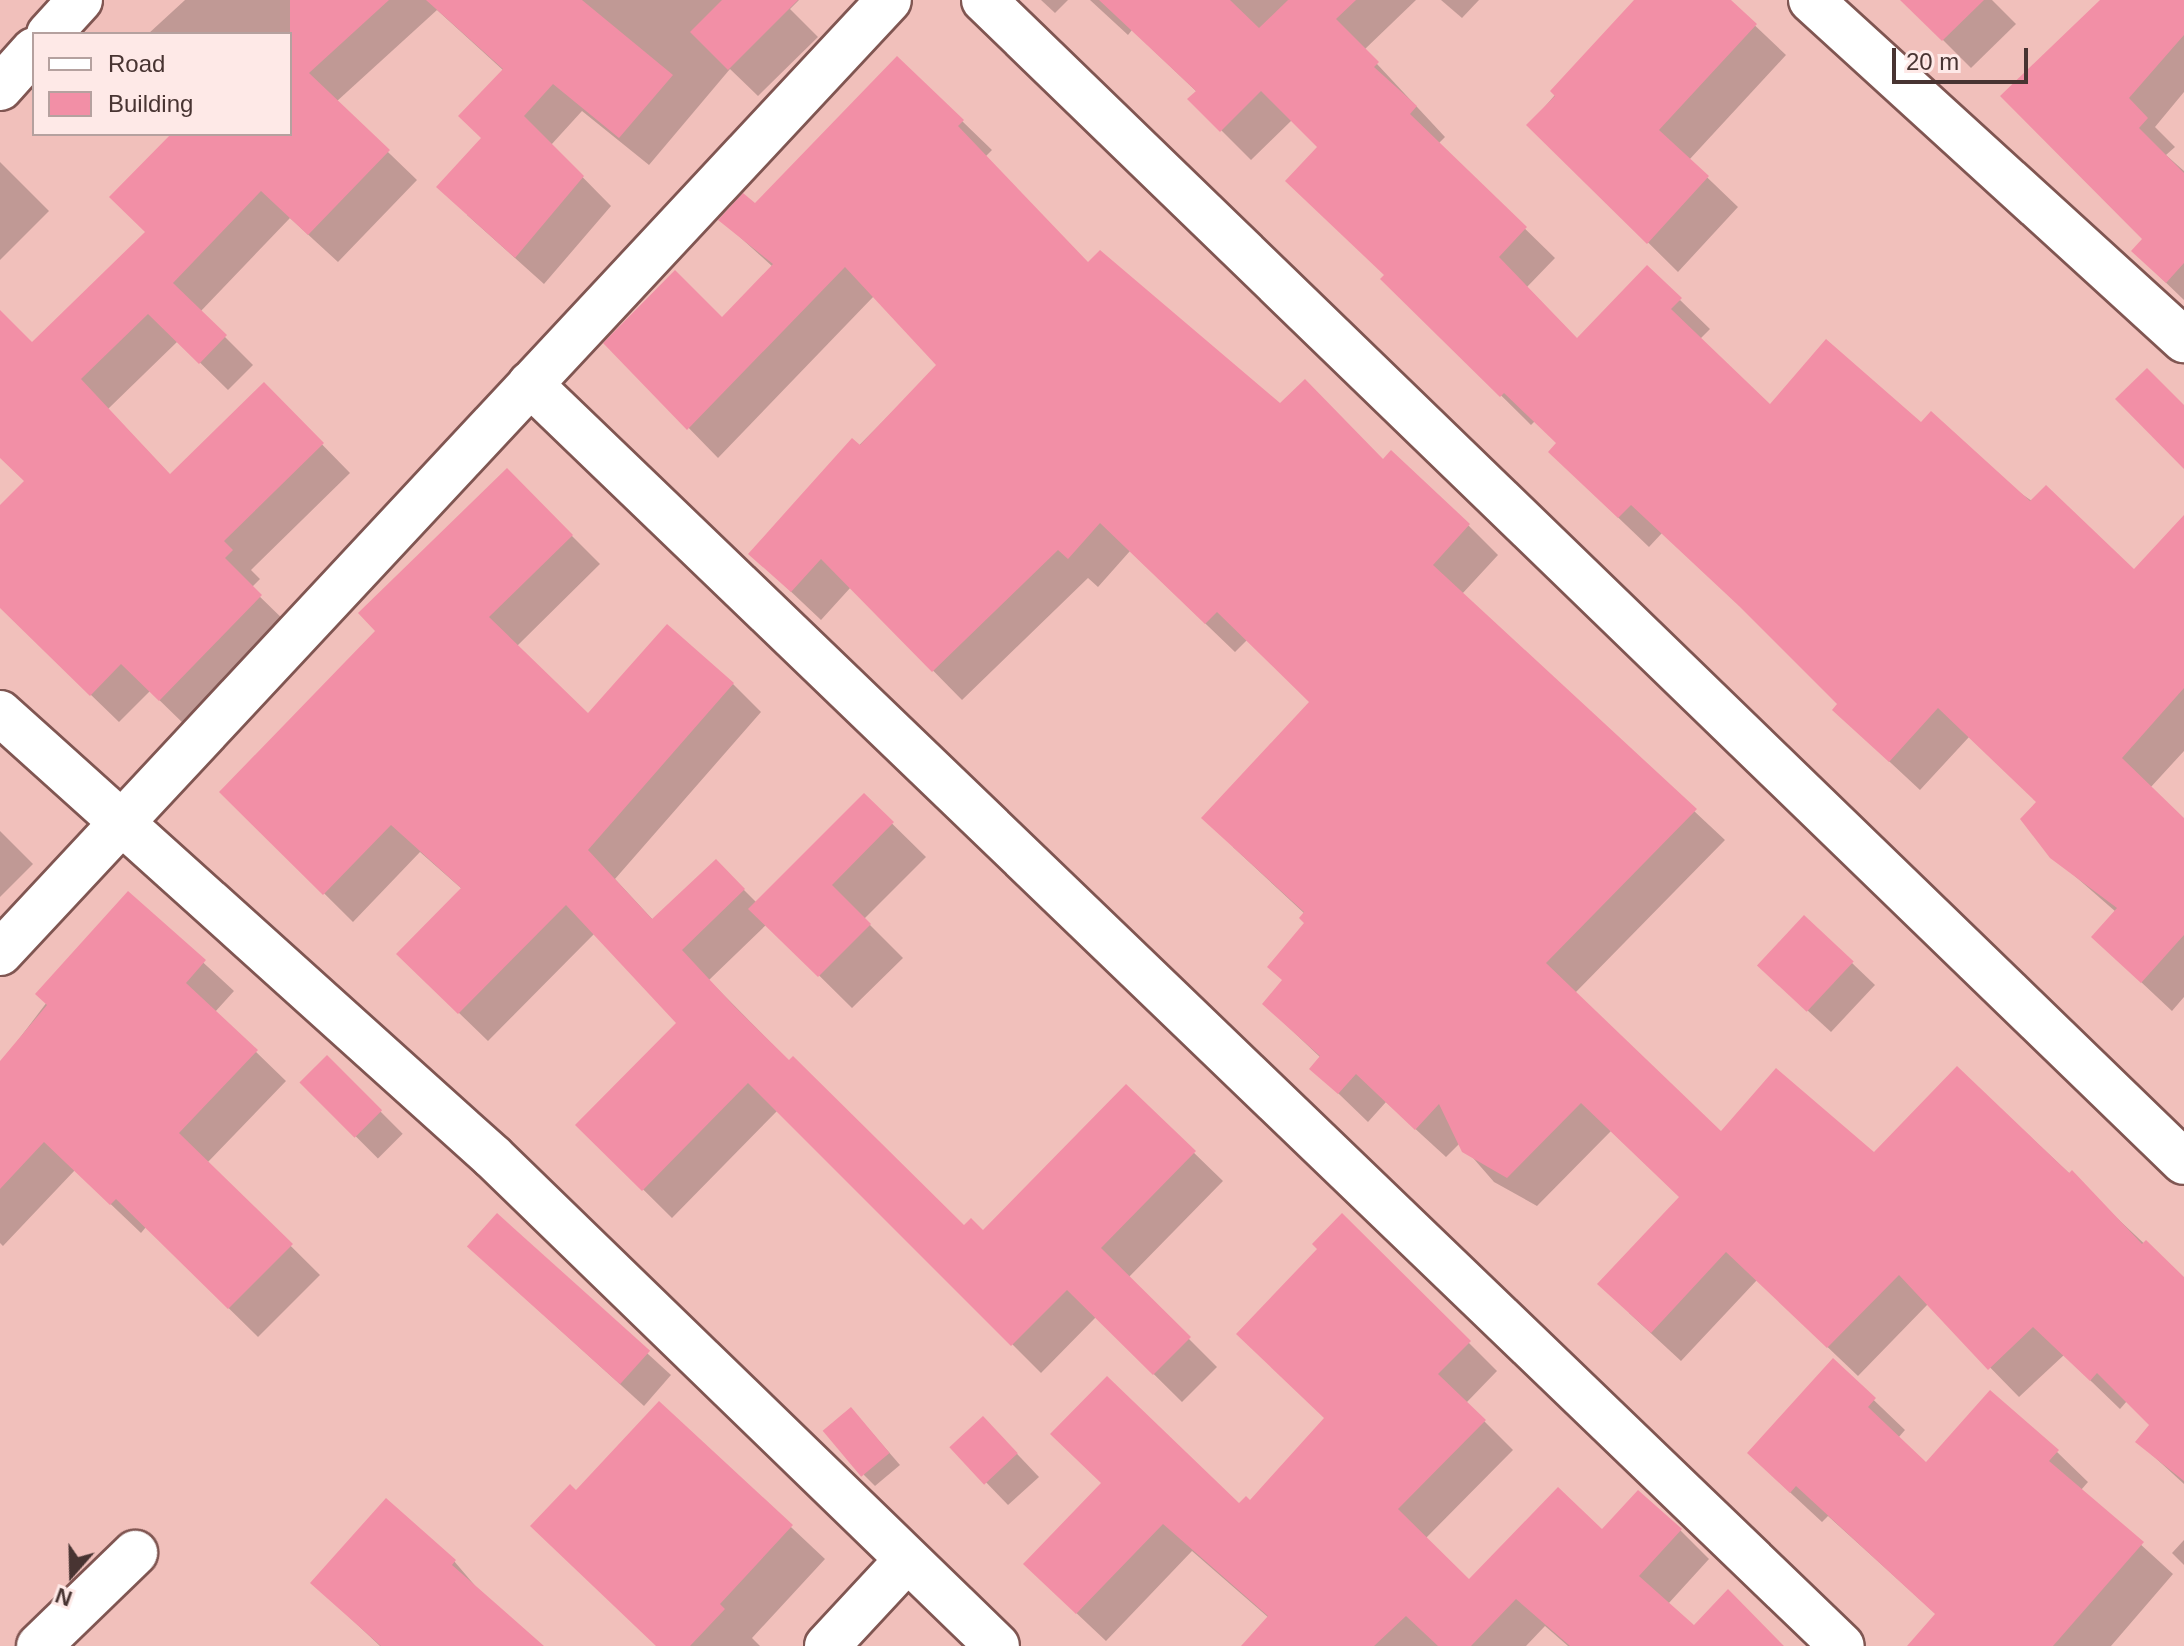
<!DOCTYPE html>
<style>
body{margin:0}
#map{position:relative;width:2184px;height:1646px;overflow:hidden;background:#f1c0bb;font-family:Helvetica,sans-serif}
div>[style]{position:absolute}
[style*='--x']{left:calc(var(--x)*1px);top:calc(var(--y)*1px);width:calc(var(--w)*1px);rotate:calc(var(--a)*1deg)}
.shadow>*{inset:0;background:#0003;transform-origin:0 0}
.building>*{inset:0;background:#f28fa6;transform-origin:0 0}
.roads{filter:drop-shadow(2px 0 #805652) drop-shadow(-2px 0 #805652) drop-shadow(0 2px #805652) drop-shadow(0 -2px #805652)}
.minor>*{height:44px;margin:-22px;padding:0 22px;transform-origin:22px;border-radius:22px;background:#fff}
span{translate:-50% -50%;white-space:nowrap;text-align:center;line-height:1.15;-webkit-text-stroke:7px #fee9e7;paint-order:stroke}
.legend{position:absolute;left:32px;top:32px;width:260px;height:104px;box-sizing:border-box;background:#fee9e7;border:2px solid #b5a19f;margin:0;padding:10px 14px;list-style:none;font-size:24px;color:#483432}
.legend li{display:flex;align-items:center;gap:16px;height:40px}
.legend b{width:40px;border:2px solid #b5a19f}
.north{position:absolute;left:32px;top:1534px;width:80px;height:80px;-webkit-text-stroke:6px #fee9e7;paint-order:stroke;rotate:200deg;font-size:22px;font-weight:700;line-height:32px;text-align:center;color:#483432}
.north::after{content:'';display:block;margin:auto;width:28px;height:36px;background:#483432;clip-path:polygon(50% 0,100% 100%,50% 72%,0 100%)}
.scale{position:absolute;left:1892px;top:48px;width:136px;height:36px;box-sizing:border-box;border:4px solid #483432;border-top:0;padding-left:10px;font-size:24px;line-height:28px;white-space:nowrap;color:#483432;-webkit-text-stroke:6px #fee9e7;paint-order:stroke}
</style>
<div id="map">
<div class="shadow">
<div style="clip-path:polygon(185px 0,799px 0,790px 9px,818px 37px,758px 96px,730px 69px,649px 165px,582px 111px,551px 145px,611px 206px,544px 284px,467px 215px,504px 71px,437px 10px,336px 102px,417px 180px,338px 262px,290px 218px,200px 312px,253px 365px,228px 390px,178px 341px,108px 409px,171px 476px,264px 385px,350px 473px,251px 570px,260px 579px,251px 588px,289px 625px,188px 728px,150px 691px,119px 722px,0 607px,0 508px,26px 481px,0 455px,0 313px,32px 344px,148px 232px,174px 134px,290px 134px,290px 34px,148px 34px)"></div>
<div style="clip-path:polygon(1041px 0,1068px 0,1055px 13px)"></div>
<div style="clip-path:polygon(1090px 0,1416px 0,1364px 50px,1445px 137px,1438px 144px,1555px 258px,1527px 287px,1578px 340px,1680px 300px,1710px 329px,1699px 340px,1770px 407px,1921px 424px,2134px 572px,2184px 518px,2184px 751px,2150px 788px,2184px 820px,2184px 997px,2172px 1011px,2093px 937px,2116px 912px,2052px 856px,2039px 803px,1969px 737px,1920px 790px,1834px 710px,1839px 704px,1766px 630px,1662px 533px,1649px 547px,1580px 481px,1558px 443px,1535px 421px,1531px 425px,1383px 279px,1386px 275px,1320px 147px,1292px 120px,1251px 160px,1190px 99px,1197px 92px,1132px 30px,1128px 35px)"></div>
<div style="clip-path:polygon(1441px 0,1479px 0,1462px 18px)"></div>
<div style="clip-path:polygon(1637px 0,1728px 0,1786px 55px,1689px 160px,1738px 207px,1678px 272px,1529px 125px)"></div>
<div style="clip-path:polygon(1903px 0,1992px 0,2016px 24px,1971px 68px)"></div>
<div style="clip-path:polygon(2103px 0,2184px 0,2184px 92px,2155px 127px,2175px 147px,2166px 155px,2184px 171px,2184px 300px,2133px 251px,2145px 239px)"></div>
<div style="clip-path:polygon(962px 121px,992px 150px,985px 157px,1089px 264px,1280px 406px,1383px 461px,1391px 453px,1469px 526px,1498px 555px,1462px 594px,1725px 840px,1575px 993px,1721px 1134px,1874px 1154px,1957px 1068px,2184px 1281px,2184px 1484px,2138px 1442px,2151px 1425px,2127px 1401px,2120px 1409px,2064px 1355px,2019px 1397px,1928px 1304px,1858px 1376px,1757px 1280px,1681px 1361px,1629px 1313px,1681px 1198px,1611px 1131px,1537px 1206px,1494px 1182px,1460px 1143px,1446px 1157px,1386px 1102px,1368px 1122px,1312px 1068px,1321px 1058px,1264px 1004px,1284px 981px,1307px 923px,1305px 914px,1233px 847px,1312px 703px,1247px 640px,1235px 652px,1130px 551px,1098px 587px,1088px 578px,962px 700px,851px 587px,821px 620px,751px 554px,939px 365px,874px 296px,718px 458px,606px 343px,722px 320px,773px 267px,721px 220px)"></div>
<div style="clip-path:polygon(0 162px,49px 211px,0 260px)"></div>
<div style="clip-path:polygon(507px 471px,600px 564px,517px 646px,588px 716px,733px 684px,761px 712px,615px 879px,654px 921px,716px 862px,757px 903px,864px 796px,926px 857px,864px 919px,903px 958px,852px 1008px,767px 924px,709px 980px,790px 1062px,964px 1228px,983px 1233px,1126px 1087px,1223px 1181px,1128px 1278px,1217px 1367px,1182px 1402px,1096px 1317px,1041px 1373px,778px 1110px,672px 1218px,578px 1125px,679px 1023px,595px 933px,488px 1041px,427px 982px,462px 889px,420px 852px,353px 922px,222px 792px,378px 631px)"></div>
<div style="clip-path:polygon(0 831px,33px 864px,0 897px)"></div>
<div style="clip-path:polygon(129px 894px,234px 991px,215px 1012px,286px 1081px,207px 1163px,320px 1275px,258px 1337px,146px 1227px,141px 1233px,75px 1170px,3px 1246px,0 1243px,0 1064px)"></div>
<div style="clip-path:polygon(1852px 963px,1875px 985px,1831px 1032px,1782px 987px)"></div>
<div style="left:327px;top:1058px;width:107px;height:35px;rotate:45deg"></div>
<div style="clip-path:polygon(497px 1216px,671px 1375px,644px 1406px,492px 1268px)"></div>
<div style="clip-path:polygon(1342px 1216px,1497px 1371px,1466px 1403px,1513px 1450px,1425px 1539px,1469px 1582px,1602px 1532px,1680px 1530px,1709px 1559px,1668px 1604px,1694px 1628px,1782px 1646px,1568px 1646px,1545px 1626px,1526px 1646px,1243px 1646px,1269px 1618px,1192px 1551px,1106px 1641px,1054px 1592px,1104px 1484px,1239px 1506px,1250px 1502px,1326px 1419px,1320px 1249px)"></div>
<div style="clip-path:polygon(1833px 1361px,1905px 1430px,1898px 1438px,1926px 1465px,2057px 1452px,2088px 1482px,2081px 1490px,2173px 1574px,2111px 1646px,1938px 1646px,1937px 1615px,1828px 1516px,1822px 1522px,1780px 1483px)"></div>
<div style="clip-path:polygon(660px 1404px,825px 1559px,752px 1638px,760px 1646px,657px 1646px,577px 1492px)"></div>
<div style="clip-path:polygon(861px 1420px,900px 1465px,875px 1486px,864px 1475px)"></div>
<div style="clip-path:polygon(1005px 1441px,1039px 1477px,1008px 1505px,952px 1447px)"></div>
<div style="clip-path:polygon(2184px 1540px,2184px 1565px,2172px 1553px)"></div>
<div style="clip-path:polygon(454px 1561px,483px 1595px,541px 1646px,380px 1646px,313px 1583px)"></div>
</div>
<div class="building">
<div style="clip-path:polygon(290px 0,389px 0,309px 73px,390px 150px,308px 235px,261px 191px,173px 283px,227px 335px,199px 364px,148px 314px,81px 379px,170px 474px,264px 382px,324px 443px,224px 541px,233px 550px,225px 558px,262px 595px,159px 701px,121px 664px,90px 696px,0 608px,0 505px,24px 481px,0 458px,0 310px,32px 342px,145px 232px,109px 197px,171px 134px,290px 134px)"></div>
<div style="clip-path:polygon(426px 0,582px 0,673px 75px,619px 138px,553px 84px,524px 116px,584px 176px,515px 258px,436px 187px,481px 138px,458px 116px,503px 69px)"></div>
<div style="clip-path:polygon(722px 0,798px 0,728px 70px,690px 32px)"></div>
<div style="clip-path:polygon(1099px 0,1230px 0,1259px 28px,1288px 0,1356px 0,1336px 19px,1379px 62px,1374px 67px,1417px 106px,1410px 114px,1527px 227px,1499px 257px,1577px 338px,1647px 265px,1682px 298px,1671px 309px,1770px 404px,1826px 339px,1921px 422px,1931px 411px,2030px 501px,2046px 485px,2134px 569px,2184px 515px,2184px 688px,2122px 758px,2184px 818px,2184px 935px,2141px 983px,2091px 937px,2117px 908px,2050px 858px,2020px 819px,2036px 802px,1938px 708px,1889px 762px,1832px 710px,1837px 704px,1739px 606px,1631px 505px,1618px 518px,1548px 452px,1556px 443px,1504px 393px,1500px 397px,1380px 279px,1384px 275px,1285px 181px,1317px 147px,1261px 91px,1220px 132px,1187px 99px,1196px 91px)"></div>
<div style="clip-path:polygon(1634px 0,1731px 0,1757px 24px,1659px 130px,1709px 176px,1647px 244px,1526px 125px,1555px 96px,1550px 91px)"></div>
<div style="clip-path:polygon(1900px 0,1984px 0,1942px 41px)"></div>
<div style="clip-path:polygon(2100px 0,2184px 0,2184px 35px,2129px 98px,2148px 118px,2139px 128px,2184px 173px,2184px 263px,2166px 283px,2131px 251px,2142px 239px,2000px 96px)"></div>
<div style="clip-path:polygon(897px 56px,964px 120px,958px 126px,1088px 262px,1100px 250px,1280px 403px,1305px 379px,1383px 459px,1391px 450px,1470px 524px,1433px 565px,1697px 809px,1546px 963px,1721px 1131px,1776px 1068px,1874px 1152px,1957px 1066px,2069px 1173px,2072px 1170px,2142px 1244px,2146px 1240px,2184px 1277px,2184px 1481px,2135px 1442px,2149px 1425px,2097px 1373px,2090px 1381px,2033px 1327px,1988px 1370px,1899px 1275px,1827px 1348px,1726px 1252px,1651px 1333px,1597px 1284px,1679px 1197px,1581px 1103px,1507px 1178px,1462px 1152px,1439px 1104px,1415px 1130px,1356px 1074px,1338px 1094px,1309px 1069px,1320px 1056px,1262px 1004px,1282px 980px,1267px 967px,1304px 923px,1299px 918px,1304px 912px,1201px 818px,1309px 702px,1217px 612px,1205px 624px,1100px 523px,1068px 559px,1058px 550px,932px 672px,821px 559px,791px 592px,748px 554px,852px 438px,860px 445px,936px 365px,845px 267px,687px 430px,603px 343px,675px 270px,722px 317px,773px 264px,718px 220px,743px 193px,755px 203px)"></div>
<div style="clip-path:polygon(2147px 368px,2184px 405px,2184px 469px,2115px 399px)"></div>
<div style="clip-path:polygon(507px 468px,573px 535px,489px 617px,588px 713px,667px 624px,734px 683px,588px 850px,652px 919px,716px 859px,745px 889px,682px 950px,735px 1007px,789px 1060px,793px 1056px,964px 1225px,971px 1218px,983px 1230px,1126px 1084px,1196px 1151px,1101px 1248px,1191px 1337px,1153px 1375px,1067px 1290px,1011px 1346px,748px 1083px,642px 1191px,575px 1125px,676px 1023px,566px 905px,458px 1014px,396px 954px,461px 888px,391px 825px,323px 895px,219px 792px,375px 631px,358px 613px)"></div>
<div style="clip-path:polygon(864px 793px,894px 822px,832px 885px,871px 924px,818px 977px,748px 909px)"></div>
<div style="clip-path:polygon(128px 891px,206px 960px,186px 983px,258px 1050px,179px 1133px,293px 1244px,228px 1309px,116px 1199px,110px 1205px,44px 1142px,0 1189px,0 1061px,47px 1005px,35px 994px)"></div>
<div style="left:1804px;top:915px;width:68px;height:69px;rotate:43deg"></div>
<div style="left:327px;top:1055px;width:78px;height:39px;rotate:45deg"></div>
<div style="left:497px;top:1213px;width:206px;height:45px;rotate:42deg"></div>
<div style="clip-path:polygon(1342px 1213px,1471px 1341px,1438px 1374px,1486px 1420px,1398px 1509px,1469px 1579px,1558px 1487px,1602px 1529px,1638px 1490px,1682px 1529px,1639px 1576px,1694px 1625px,1728px 1589px,1784px 1646px,1570px 1646px,1516px 1599px,1471px 1646px,1438px 1646px,1406px 1616px,1374px 1646px,1241px 1646px,1268px 1616px,1163px 1524px,1076px 1614px,1023px 1564px,1101px 1483px,1050px 1434px,1107px 1376px,1239px 1503px,1246px 1496px,1250px 1500px,1324px 1418px,1236px 1334px,1317px 1249px,1312px 1244px)"></div>
<div style="clip-path:polygon(1833px 1358px,1876px 1398px,1868px 1407px,1926px 1462px,1990px 1390px,2059px 1450px,2049px 1461px,2144px 1542px,2053px 1646px,1907px 1646px,1935px 1614px,1796px 1486px,1790px 1493px,1747px 1453px)"></div>
<div style="clip-path:polygon(659px 1401px,793px 1525px,720px 1604px,725px 1609px,690px 1646px,656px 1646px,530px 1526px,570px 1484px,576px 1490px)"></div>
<div style="left:851px;top:1407px;width:60px;height:37px;rotate:50deg"></div>
<div style="left:983px;top:1416px;width:51px;height:46px;rotate:47deg"></div>
<div style="clip-path:polygon(386px 1498px,456px 1560px,452px 1565px,544px 1646px,381px 1646px,310px 1583px)"></div>
</div>
<div class="roads">
<div class="minor">
<div style="--x:984;--y:0;--w:1670;--a:44.08"></div>
<div style="--x:1811;--y:0;--w:505;--a:42.35"></div>
<div style="--x:49;--y:34;--w:46;--a:-47.6"></div>
<div style="--x:0;--y:88;--w:51;--a:-48.2"></div>
<div style="--x:530;--y:384;--w:1820;--a:43.89"></div>
<div style="--x:0;--y:713;--w:663;--a:42.01"></div>
<div style="--x:493;--y:1157;--w:702;--a:44.13"></div>
<div style="--x:0;--y:953;--w:1303;--a:-46.99"></div>
<div style="--x:39;--y:1646;--w:134;--a:-44.1"></div>
<div style="--x:827;--y:1646;--w:116;--a:-47.1"></div>
</div>
</div>
<ul class="legend">
<li><b style="height:10px;background:#fff"></b>Road</li>
<li><b style="height:22px;background:#f28fa6"></b>Building</li>
</ul>
<div class="north">N</div>
<div class="scale">20 m</div>
</div>
